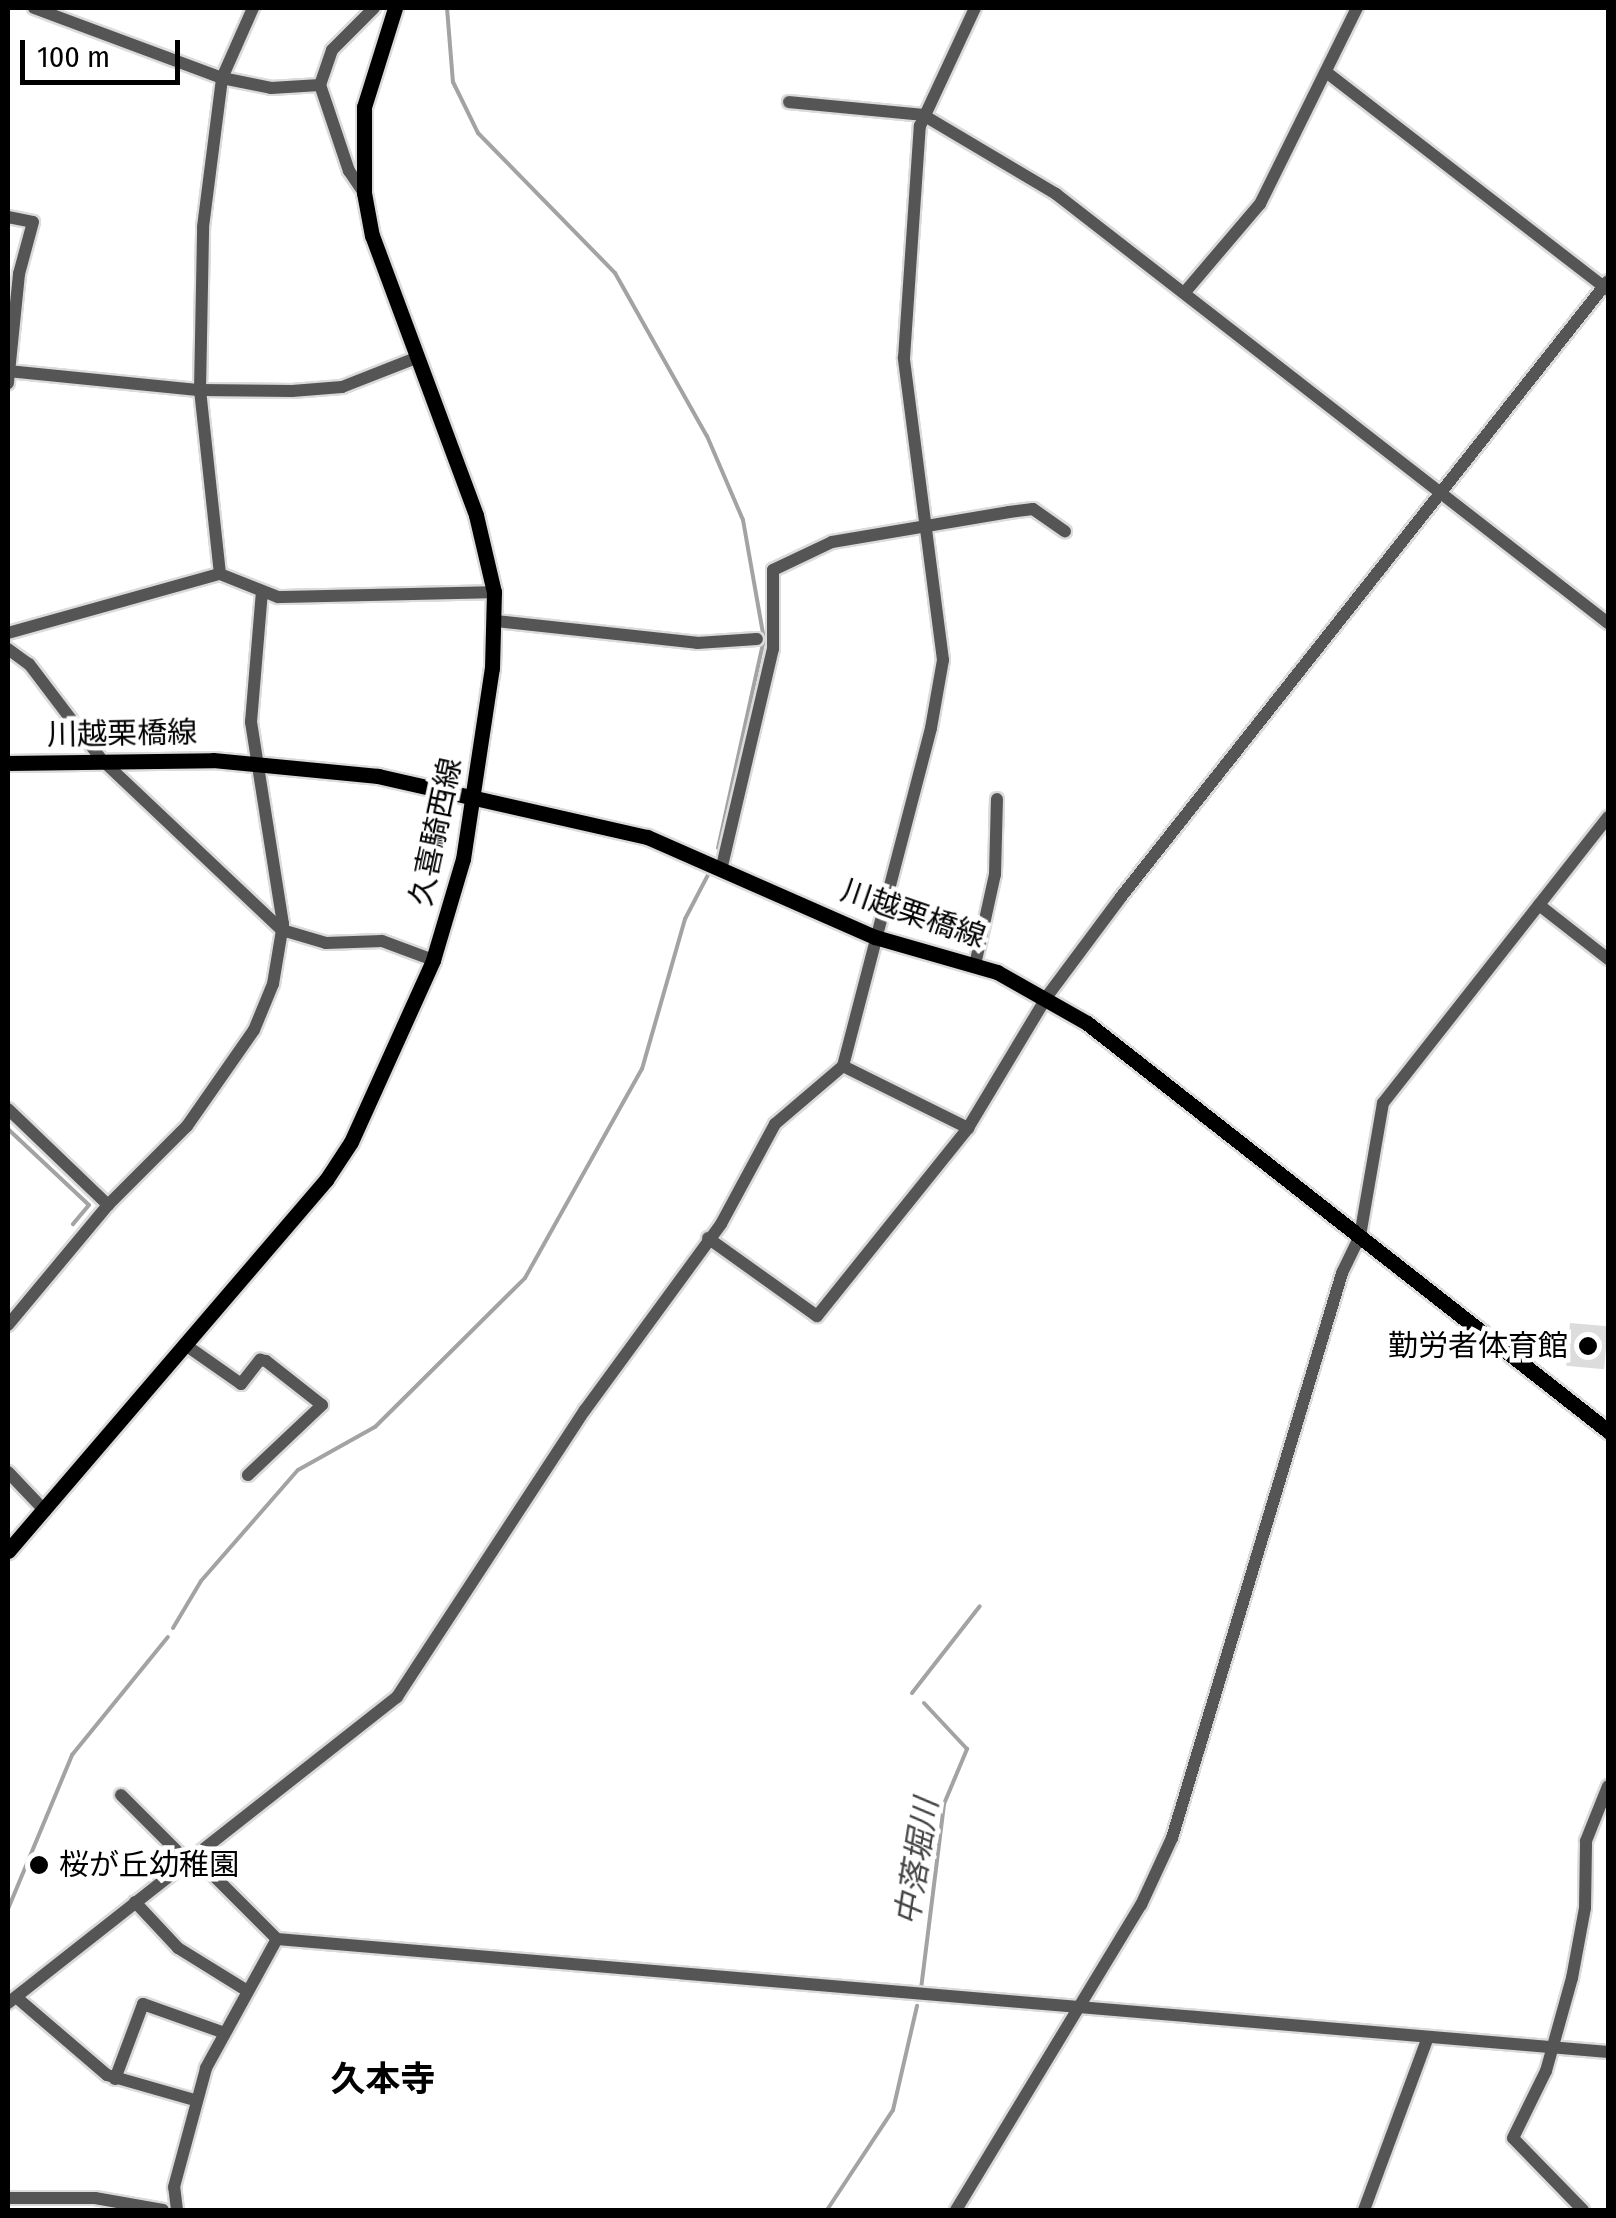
<!DOCTYPE html>
<meta charset="utf-8">
<style>
body{margin:0}
#map{position:relative;width:1616px;height:2218px;overflow:hidden;background:#fff;font-family:"Fira Sans Condensed","Noto Sans JP",sans-serif}
div>[style]{position:absolute}
[style*='--x']{left:calc(var(--x)*1px);top:calc(var(--y)*1px);width:calc(var(--w)*1px);rotate:calc(var(--a)*1deg)}
.green>*{inset:0;background:#dcdcdc;transform-origin:0 0}
.stream>*{height:4px;margin:-2px;padding:0 2px;transform-origin:2px;border-radius:2px;background:#a3a3a3}
.roads{filter:drop-shadow(2px 0 #dbdbdb) drop-shadow(-2px 0 #dbdbdb) drop-shadow(0 2px #dbdbdb) drop-shadow(0 -2px #dbdbdb)}
.minor>*{height:12px;margin:-6px;padding:0 6px;transform-origin:6px;border-radius:6px;background:#555}
.major>*{height:15px;margin:-7.5px;padding:0 7.5px;transform-origin:7.5px;border-radius:7.5px;background:#000}
.dots>*{width:28px;height:28px;translate:-50% -50%;box-sizing:border-box;border:5px solid #fff;border-radius:50%}
span{translate:-50% -50%;white-space:nowrap;text-align:center;line-height:1.15;-webkit-text-stroke:9px #fff;paint-order:stroke}
.street-label{font-size:30px;color:#000}
.poi-label{font-size:30px;color:#000}
.right{translate:-100% -50%;text-align:right}
.left{translate:0 -50%;text-align:left}
.water-label{font-size:32px;color:#444;font-style:italic}
.quarter-label{font-size:35px;color:#000;font-weight:700}
.frame{position:absolute;inset:0;border:10px solid #000;pointer-events:none}
.scale{position:absolute;left:20px;top:40px;width:160px;height:45px;box-sizing:border-box;border:5px solid #000;border-top:0;padding-left:12px;font-size:30px;line-height:35px;white-space:nowrap;color:#000;-webkit-text-stroke:8px #fff;paint-order:stroke}
</style>
<div id="map">
<div class="green">
<div style="left:1570px;top:1323px;width:38px;height:43px;rotate:5deg"></div>
</div>
<div class="stream">
<div style="--x:447;--y:8;--w:74;--a:85.4"></div>
<div style="--x:453;--y:82;--w:57;--a:63.9"></div>
<div style="--x:478;--y:133;--w:196;--a:45.6"></div>
<div style="--x:615;--y:273;--w:187;--a:60.6"></div>
<div style="--x:707;--y:436;--w:91;--a:66.8"></div>
<div style="--x:743;--y:520;--w:121;--a:80"></div>
<div style="--x:764;--y:639;--w:214;--a:102.4"></div>
<div style="--x:8;--y:1129;--w:111;--a:43.2"></div>
<div style="--x:89;--y:1205;--w:25;--a:130"></div>
<div style="--x:173;--y:1628;--w:55;--a:-59.2"></div>
<div style="--x:201;--y:1581;--w:147;--a:-48.9"></div>
<div style="--x:298;--y:1470;--w:88;--a:-29.2"></div>
<div style="--x:375;--y:1427;--w:211;--a:-44.8"></div>
<div style="--x:525;--y:1278;--w:240;--a:-60.8"></div>
<div style="--x:642;--y:1069;--w:156;--a:-74"></div>
<div style="--x:685;--y:919;--w:56;--a:-62.5"></div>
<div style="--x:912;--y:1693;--w:110;--a:-52"></div>
<div style="--x:8;--y:1909;--w:167;--a:-67.4"></div>
<div style="--x:72;--y:1755;--w:152;--a:-50.9"></div>
<div style="--x:921;--y:1989;--w:186;--a:-82.9"></div>
<div style="--x:944;--y:1804;--w:60;--a:-67.3"></div>
<div style="--x:967;--y:1749;--w:63;--a:-133.1"></div>
<div style="--x:827;--y:2210;--w:120;--a:-56.6"></div>
<div style="--x:893;--y:2110;--w:107;--a:-77"></div>
</div>
<div class="roads">
<div class="minor">
<div style="--x:34;--y:8;--w:201;--a:20.4"></div>
<div style="--x:222;--y:78;--w:50;--a:11.5"></div>
<div style="--x:271;--y:88;--w:49;--a:-3.5"></div>
<div style="--x:1326;--y:72;--w:356;--a:37.7"></div>
<div style="--x:789;--y:102;--w:135;--a:5.5"></div>
<div style="--x:923;--y:115;--w:155;--a:30.7"></div>
<div style="--x:1056;--y:194;--w:699;--a:37.85"></div>
<div style="--x:364;--y:193;--w:27;--a:-124"></div>
<div style="--x:349;--y:171;--w:91;--a:-108.6"></div>
<div style="--x:320;--y:85;--w:37;--a:-71"></div>
<div style="--x:332;--y:50;--w:59;--a:-45"></div>
<div style="--x:8;--y:217;--w:25;--a:11"></div>
<div style="--x:33;--y:222;--w:54;--a:105.1"></div>
<div style="--x:19;--y:274;--w:110;--a:95.8"></div>
<div style="--x:1185;--y:292;--w:116;--a:-49.6"></div>
<div style="--x:1260;--y:204;--w:219;--a:-63.7"></div>
<div style="--x:8;--y:371;--w:193;--a:5.7"></div>
<div style="--x:200;--y:390;--w:92;--a:0.6"></div>
<div style="--x:292;--y:391;--w:50;--a:-4.6"></div>
<div style="--x:342;--y:387;--w:79;--a:-21.4"></div>
<div style="--x:220;--y:574;--w:185;--a:-96.2"></div>
<div style="--x:200;--y:390;--w:163;--a:-88.9"></div>
<div style="--x:203;--y:227;--w:150;--a:-82.7"></div>
<div style="--x:222;--y:78;--w:77;--a:-66.1"></div>
<div style="--x:496;--y:621;--w:202;--a:6.2"></div>
<div style="--x:697;--y:643;--w:60;--a:-3.8"></div>
<div style="--x:8;--y:633;--w:220;--a:-15.6"></div>
<div style="--x:220;--y:574;--w:62;--a:21.6"></div>
<div style="--x:278;--y:597;--w:216;--a:-1.3"></div>
<div style="--x:8;--y:649;--w:26;--a:36"></div>
<div style="--x:29;--y:664;--w:121;--a:52.8"></div>
<div style="--x:102;--y:760;--w:248;--a:43.4"></div>
<div style="--x:282;--y:930;--w:46;--a:16.5"></div>
<div style="--x:326;--y:943;--w:56;--a:-2"></div>
<div style="--x:382;--y:941;--w:54;--a:20.4"></div>
<div style="--x:722;--y:866;--w:223;--a:-76.8"></div>
<div style="--x:773;--y:649;--w:79;--a:-90"></div>
<div style="--x:773;--y:570;--w:65;--a:-25.4"></div>
<div style="--x:832;--y:542;--w:180;--a:-9.6"></div>
<div style="--x:1009;--y:512;--w:24;--a:-7"></div>
<div style="--x:1033;--y:509;--w:39;--a:35"></div>
<div style="--x:1539;--y:905;--w:88;--a:38"></div>
<div style="--x:975;--y:965;--w:93;--a:-77.6"></div>
<div style="--x:995;--y:874;--w:75;--a:-88.5"></div>
<div style="--x:843;--y:1066;--w:140;--a:26.4"></div>
<div style="--x:8;--y:1109;--w:139;--a:43.8"></div>
<div style="--x:708;--y:1238;--w:134;--a:35.6"></div>
<div style="--x:817;--y:1316;--w:241;--a:-51.2"></div>
<div style="--x:968;--y:1128;--w:155;--a:-59"></div>
<div style="--x:1048;--y:995;--w:122;--a:-53.3"></div>
<div style="--x:1121;--y:897;--w:785;--a:-51.67"></div>
<div style="--x:8;--y:1325;--w:156;--a:-50.2"></div>
<div style="--x:108;--y:1205;--w:112;--a:-45"></div>
<div style="--x:187;--y:1126;--w:117;--a:-55.1"></div>
<div style="--x:254;--y:1030;--w:50;--a:-67.6"></div>
<div style="--x:273;--y:984;--w:61;--a:-80.5"></div>
<div style="--x:283;--y:924;--w:205;--a:-99"></div>
<div style="--x:251;--y:722;--w:131;--a:-85.2"></div>
<div style="--x:187;--y:1346;--w:66;--a:35.1"></div>
<div style="--x:241;--y:1384;--w:31;--a:-52"></div>
<div style="--x:260;--y:1360;--w:6;--a:9"></div>
<div style="--x:266;--y:1361;--w:71;--a:38.2"></div>
<div style="--x:322;--y:1405;--w:102;--a:136.6"></div>
<div style="--x:8;--y:1472;--w:54;--a:46.5"></div>
<div style="--x:121;--y:1795;--w:93;--a:45"></div>
<div style="--x:194;--y:1856;--w:117;--a:45"></div>
<div style="--x:277;--y:1939;--w:1336;--a:4.85"></div>
<div style="--x:135;--y:1902;--w:63;--a:46.9"></div>
<div style="--x:178;--y:1948;--w:80;--a:31.7"></div>
<div style="--x:16;--y:1997;--w:120;--a:40.6"></div>
<div style="--x:107;--y:2075;--w:91;--a:15.9"></div>
<div style="--x:8;--y:2003;--w:495;--a:-38.2"></div>
<div style="--x:397;--y:1697;--w:343;--a:-56.8"></div>
<div style="--x:585;--y:1410;--w:230;--a:-53.8"></div>
<div style="--x:721;--y:1224;--w:114;--a:-61.6"></div>
<div style="--x:775;--y:1124;--w:89;--a:-40.5"></div>
<div style="--x:843;--y:1066;--w:349;--a:-75.4"></div>
<div style="--x:931;--y:728;--w:69;--a:-80"></div>
<div style="--x:943;--y:660;--w:305;--a:-97.4"></div>
<div style="--x:904;--y:358;--w:233;--a:-86.1"></div>
<div style="--x:920;--y:126;--w:130;--a:-65"></div>
<div style="--x:115;--y:2079;--w:80;--a:-69.5"></div>
<div style="--x:143;--y:2004;--w:84;--a:19.5"></div>
<div style="--x:8;--y:2198;--w:87;--a:0"></div>
<div style="--x:95;--y:2198;--w:69;--a:10"></div>
<div style="--x:177;--y:2210;--w:23;--a:-97"></div>
<div style="--x:174;--y:2187;--w:123;--a:-74.9"></div>
<div style="--x:206;--y:2068;--w:147;--a:-61.2"></div>
<div style="--x:956;--y:2210;--w:357;--a:-58.8"></div>
<div style="--x:1141;--y:1905;--w:74;--a:-65.2"></div>
<div style="--x:1172;--y:1838;--w:590;--a:-73.25"></div>
<div style="--x:1342;--y:1273;--w:41;--a:-64.1"></div>
<div style="--x:1360;--y:1236;--w:135;--a:-80.2"></div>
<div style="--x:1383;--y:1103;--w:364;--a:-51.8"></div>
<div style="--x:1364;--y:2210;--w:181;--a:-69.7"></div>
<div style="--x:1583;--y:2210;--w:100;--a:-134.2"></div>
<div style="--x:1513;--y:2138;--w:75;--a:-63.8"></div>
<div style="--x:1546;--y:2071;--w:97;--a:-74.4"></div>
<div style="--x:1572;--y:1978;--w:71;--a:-79.5"></div>
<div style="--x:1585;--y:1908;--w:67;--a:-89.1"></div>
<div style="--x:1586;--y:1841;--w:59;--a:-68.2"></div>
</div>
<div class="major">
<div style="--x:8;--y:763;--w:205;--a:-0.8"></div>
<div style="--x:213;--y:760;--w:166;--a:5.5"></div>
<div style="--x:378;--y:776;--w:276;--a:12.8"></div>
<div style="--x:647;--y:837;--w:249;--a:23.7"></div>
<div style="--x:875;--y:937;--w:127;--a:16"></div>
<div style="--x:997;--y:972;--w:103;--a:29.5"></div>
<div style="--x:1087;--y:1023;--w:662;--a:38.06"></div>
<div style="--x:8;--y:1551;--w:489;--a:-49.4"></div>
<div style="--x:326;--y:1180;--w:45;--a:-56.7"></div>
<div style="--x:351;--y:1142;--w:200;--a:-65.7"></div>
<div style="--x:433;--y:960;--w:105;--a:-73.5"></div>
<div style="--x:463;--y:859;--w:193;--a:-81.4"></div>
<div style="--x:492;--y:668;--w:76;--a:-88.5"></div>
<div style="--x:494;--y:592;--w:79;--a:-103.2"></div>
<div style="--x:476;--y:515;--w:298;--a:-110.4"></div>
<div style="--x:372;--y:236;--w:44;--a:-100.5"></div>
<div style="--x:364;--y:193;--w:86;--a:-90"></div>
<div style="--x:364;--y:107;--w:104;--a:-72.6"></div>
</div>
</div>
<div class="dots">
<div style="left:1588px;top:1346px;background:#000"></div>
<div style="left:39px;top:1865px;background:#000"></div>
</div>
<div class="street-label">
<span style="left:122px;top:734px;rotate:-1deg">川越栗橋線</span>
<span style="left:436px;top:832px;rotate:-78deg">久喜騎西線</span>
<span style="left:913px;top:914px;rotate:19deg">川越栗橋線</span>
</div>
<div class="poi-label">
<span class="right" style="left:1568px;top:1346px">勤労者体育館</span>
<span class="left" style="left:59px;top:1865px">桜が丘幼稚園</span>
</div>
<div class="water-label">
<span style="left:917px;top:1862px;rotate:-81deg">中落堀川</span>
</div>
<div class="quarter-label">
<span style="left:383px;top:2079px">久本寺</span>
</div>
<div class="frame"></div>
<div class="scale">100 m</div>
</div>
